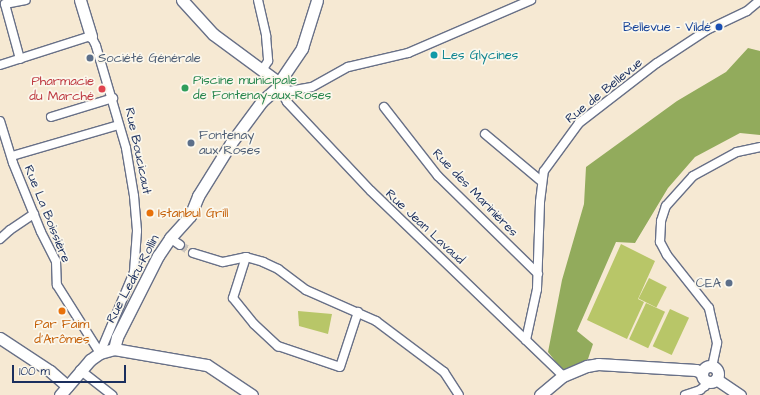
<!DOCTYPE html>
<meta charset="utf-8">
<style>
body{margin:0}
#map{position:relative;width:760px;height:395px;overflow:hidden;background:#f6e9d3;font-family:"Architects Daughter",sans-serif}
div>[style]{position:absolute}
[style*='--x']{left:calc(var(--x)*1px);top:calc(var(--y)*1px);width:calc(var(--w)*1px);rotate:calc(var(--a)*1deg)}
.green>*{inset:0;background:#b8c668;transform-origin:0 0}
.forest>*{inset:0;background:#92ab5c}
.street-tunnel>*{height:8px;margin-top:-4px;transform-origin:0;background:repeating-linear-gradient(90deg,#cac4bc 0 8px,transparent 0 12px)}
.roads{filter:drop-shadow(1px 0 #687087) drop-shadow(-1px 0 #687087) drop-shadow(0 1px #687087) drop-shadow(0 -1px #687087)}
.street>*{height:8px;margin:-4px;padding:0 4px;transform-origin:4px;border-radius:4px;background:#fff}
.secondary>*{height:11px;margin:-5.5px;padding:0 5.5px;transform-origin:5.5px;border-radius:5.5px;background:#fff}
.secondary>.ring{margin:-5.5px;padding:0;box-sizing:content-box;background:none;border:11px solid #fff;border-radius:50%}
.dots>*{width:11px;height:11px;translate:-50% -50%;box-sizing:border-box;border:2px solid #fbf7ec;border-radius:50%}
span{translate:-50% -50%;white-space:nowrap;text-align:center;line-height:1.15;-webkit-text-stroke:3.5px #fbf7ec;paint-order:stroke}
.transit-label{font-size:13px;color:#164399}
.right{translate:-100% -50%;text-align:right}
.culture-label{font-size:13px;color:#0d838f}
.left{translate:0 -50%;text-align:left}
.service-label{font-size:13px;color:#4e5e75}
.leisure-label{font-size:13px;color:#27864d}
.health-label{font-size:13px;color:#be3a42}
.street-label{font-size:13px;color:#1b2f5e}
.food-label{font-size:13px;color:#c56008}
.scale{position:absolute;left:12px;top:365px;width:114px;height:18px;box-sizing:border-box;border:2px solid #1b2f5e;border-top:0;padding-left:5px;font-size:12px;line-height:14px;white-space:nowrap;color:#1b2f5e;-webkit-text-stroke:3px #fbf7ec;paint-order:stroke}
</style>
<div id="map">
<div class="green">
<div style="clip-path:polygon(621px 244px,655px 261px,638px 299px,644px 302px,627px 339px,587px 320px)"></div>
<div style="left:649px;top:278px;width:20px;height:23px;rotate:27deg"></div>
<div style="left:646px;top:303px;width:21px;height:40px;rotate:25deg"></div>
<div style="left:670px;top:309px;width:21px;height:41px;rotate:25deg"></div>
<div style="clip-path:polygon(298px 311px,332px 314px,328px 334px,299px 326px)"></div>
</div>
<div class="forest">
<div style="clip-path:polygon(748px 48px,760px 51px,760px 135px,740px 133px,695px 157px,668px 188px,635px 243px,616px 242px,577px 331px,593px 344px,588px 359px,564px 372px,548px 352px,562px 280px,584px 204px,586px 167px,677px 101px,726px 72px)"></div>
</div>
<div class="street-tunnel">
<div style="--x:180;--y:245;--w:15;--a:32"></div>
</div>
<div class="roads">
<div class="street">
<div style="--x:258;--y:0;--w:37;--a:77"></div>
<div style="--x:266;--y:36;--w:25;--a:85"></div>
<div style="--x:268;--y:61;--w:9;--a:122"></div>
<div style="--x:20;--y:59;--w:57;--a:-105.3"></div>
<div style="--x:5;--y:4;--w:21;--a:-11"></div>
<div style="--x:0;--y:65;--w:96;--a:-17.7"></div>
<div style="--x:91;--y:36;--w:11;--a:63"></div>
<div style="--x:96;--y:46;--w:106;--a:73.6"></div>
<div style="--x:126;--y:148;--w:49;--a:80.5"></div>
<div style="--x:134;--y:196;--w:35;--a:85"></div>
<div style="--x:137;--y:231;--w:41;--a:94.2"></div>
<div style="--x:134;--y:272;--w:88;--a:112.8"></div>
<div style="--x:281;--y:85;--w:10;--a:37"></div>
<div style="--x:289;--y:91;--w:23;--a:-10"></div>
<div style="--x:312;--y:87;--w:41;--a:-29.1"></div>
<div style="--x:348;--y:67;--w:62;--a:-13.1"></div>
<div style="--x:408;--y:53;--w:134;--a:-23.3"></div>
<div style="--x:279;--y:88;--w:16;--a:60"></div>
<div style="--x:287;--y:102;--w:122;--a:46.7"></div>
<div style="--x:371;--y:191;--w:267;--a:43.9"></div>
<div style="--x:384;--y:107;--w:88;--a:52"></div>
<div style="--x:438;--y:176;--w:140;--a:44.4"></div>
<div style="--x:51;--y:117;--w:65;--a:-17"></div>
<div style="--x:0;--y:121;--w:44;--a:72.8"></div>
<div style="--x:13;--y:163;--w:74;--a:67.9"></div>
<div style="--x:41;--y:232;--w:33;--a:63"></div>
<div style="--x:56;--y:261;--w:24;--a:88"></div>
<div style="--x:57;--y:285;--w:80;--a:57.7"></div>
<div style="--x:485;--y:134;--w:73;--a:40"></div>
<div style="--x:12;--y:156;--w:111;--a:-16.2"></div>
<div style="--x:170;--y:238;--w:12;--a:35"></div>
<div style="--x:0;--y:239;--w:13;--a:-42"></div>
<div style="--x:10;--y:230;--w:29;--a:-34"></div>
<div style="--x:193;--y:253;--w:31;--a:17"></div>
<div style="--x:223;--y:262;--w:24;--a:-12"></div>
<div style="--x:246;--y:257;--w:18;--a:16"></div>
<div style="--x:263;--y:262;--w:17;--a:25"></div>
<div style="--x:278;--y:269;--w:35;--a:37"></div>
<div style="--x:306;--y:290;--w:77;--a:23.9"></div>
<div style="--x:376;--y:321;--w:85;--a:36.9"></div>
<div style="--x:444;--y:372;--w:27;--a:57"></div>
<div style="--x:246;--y:257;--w:43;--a:107.6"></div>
<div style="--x:233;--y:298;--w:33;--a:51"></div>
<div style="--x:254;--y:324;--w:33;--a:43"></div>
<div style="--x:278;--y:346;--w:65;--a:18.7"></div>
<div style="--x:340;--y:367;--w:58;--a:-71.9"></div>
<div style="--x:526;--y:340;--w:52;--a:-77.8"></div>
<div style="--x:537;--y:289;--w:87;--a:-88"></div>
<div style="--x:540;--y:202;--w:31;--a:-83"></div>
<div style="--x:544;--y:171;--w:59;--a:-53.9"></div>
<div style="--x:579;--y:123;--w:98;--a:-37.6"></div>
<div style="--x:657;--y:63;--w:60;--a:-33.4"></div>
<div style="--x:707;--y:30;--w:44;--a:-25.4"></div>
<div style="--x:747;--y:11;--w:17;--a:-40"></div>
<div style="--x:712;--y:367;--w:25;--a:-78"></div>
<div style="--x:717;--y:343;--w:36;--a:-103"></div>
<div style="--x:709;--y:308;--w:68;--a:-128.4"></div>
<div style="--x:667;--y:255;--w:15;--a:-118"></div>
<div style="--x:660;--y:242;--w:21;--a:-87"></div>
<div style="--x:661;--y:221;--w:16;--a:-72"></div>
<div style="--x:666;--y:206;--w:40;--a:-48"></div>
<div style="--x:693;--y:176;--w:50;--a:-28.6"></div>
<div style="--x:737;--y:152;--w:24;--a:-12"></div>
<div style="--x:80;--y:370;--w:41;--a:38"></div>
<div style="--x:685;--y:395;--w:16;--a:-18"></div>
<div style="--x:700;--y:390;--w:6;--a:-39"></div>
<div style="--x:705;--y:386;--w:6;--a:-81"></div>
</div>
<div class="secondary">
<div style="--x:80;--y:0;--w:38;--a:73"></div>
<div style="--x:182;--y:0;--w:46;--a:47.6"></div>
<div style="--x:213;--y:34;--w:76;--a:36.4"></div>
<div style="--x:280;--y:81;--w:40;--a:-56"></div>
<div style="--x:302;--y:48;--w:50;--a:-72.6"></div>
<div style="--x:0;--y:338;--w:60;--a:33.4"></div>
<div style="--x:50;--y:371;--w:23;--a:41"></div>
<div style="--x:114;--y:349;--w:12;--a:-76"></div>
<div style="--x:117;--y:337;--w:91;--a:-63.2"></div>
<div style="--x:158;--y:256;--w:22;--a:-56"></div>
<div style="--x:170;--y:238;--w:30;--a:-48"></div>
<div style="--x:190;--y:216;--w:22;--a:-68"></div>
<div style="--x:198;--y:196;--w:62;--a:-58.1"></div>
<div style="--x:231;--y:143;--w:52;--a:-53.6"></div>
<div style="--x:262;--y:101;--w:18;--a:-41"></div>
<div class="ring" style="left:702px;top:366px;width:5px;height:5px"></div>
<div style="--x:716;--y:379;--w:29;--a:34"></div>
<div style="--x:60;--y:395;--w:46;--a:-49.4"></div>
<div style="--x:90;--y:360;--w:12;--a:-35"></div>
<div style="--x:100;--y:353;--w:15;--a:-16"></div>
<div style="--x:114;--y:349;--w:94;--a:9.8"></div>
<div style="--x:207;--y:365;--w:54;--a:33.7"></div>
<div style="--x:540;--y:395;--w:30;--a:-40"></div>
<div style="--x:563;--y:376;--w:26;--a:-23"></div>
<div style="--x:587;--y:366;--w:11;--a:-10"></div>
<div style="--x:598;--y:364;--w:98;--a:3.5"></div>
<div style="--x:696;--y:370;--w:7;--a:27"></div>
</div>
</div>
<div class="dots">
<div style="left:719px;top:27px;background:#1a4fb4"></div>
<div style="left:434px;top:55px;background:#0f9aa8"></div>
<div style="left:90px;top:58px;background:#5c6f8a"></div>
<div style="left:185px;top:88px;background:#2e9e5b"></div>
<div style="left:102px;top:89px;background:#e0444e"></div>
<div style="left:191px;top:143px;background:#5c6f8a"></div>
<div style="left:150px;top:213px;background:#e8710a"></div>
<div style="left:729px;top:283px;background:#5c6f8a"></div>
<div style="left:62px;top:311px;background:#e8710a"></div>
</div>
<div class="transit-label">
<span class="right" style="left:711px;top:27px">Bellevue - Vildé</span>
</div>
<div class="culture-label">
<span class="left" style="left:442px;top:55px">Les Glycines</span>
</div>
<div class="service-label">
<span class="left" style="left:98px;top:58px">Société Générale</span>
<span class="left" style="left:199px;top:143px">Fontenay<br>aux Roses</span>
<span class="right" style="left:721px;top:283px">CEA</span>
</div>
<div class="leisure-label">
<span class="left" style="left:193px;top:88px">Piscine municipale<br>de Fontenay-aux-Roses</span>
</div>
<div class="health-label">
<span class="right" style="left:94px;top:89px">Pharmacie<br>du Marché</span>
</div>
<div class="street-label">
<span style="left:604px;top:91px;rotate:-39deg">Rue de Bellevue</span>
<span style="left:138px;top:151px;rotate:78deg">Rue Boucicaut</span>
<span style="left:475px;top:193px;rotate:46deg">Rue des Marinières</span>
<span style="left:47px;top:214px;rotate:68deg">Rue La Boissière</span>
<span style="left:425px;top:227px;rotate:43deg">Rue Jean Lavaud</span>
<span style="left:133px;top:279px;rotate:-62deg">Rue Ledru-Rollin</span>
</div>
<div class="food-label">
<span class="left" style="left:158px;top:213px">Istanbul Grill</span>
<span style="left:62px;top:332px">Par Faim<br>d'Arômes</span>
</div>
<div class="scale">100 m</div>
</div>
